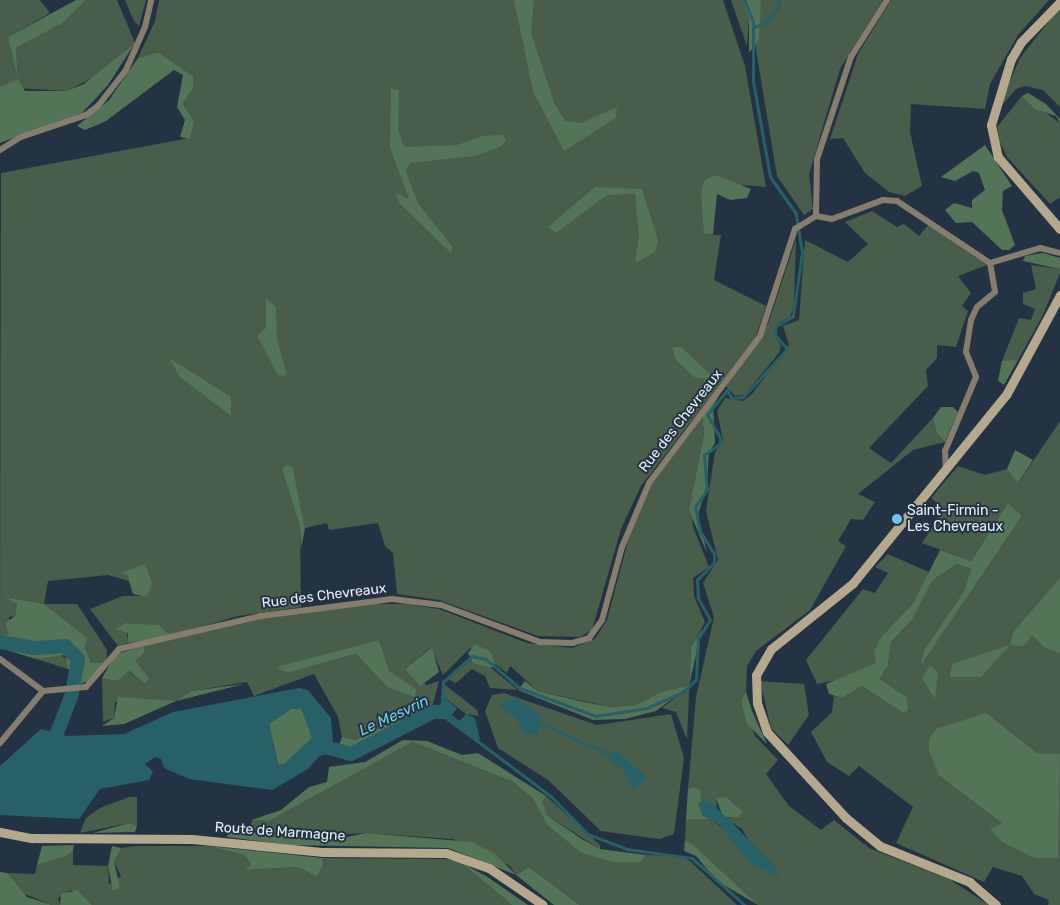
<!DOCTYPE html>
<style>
body{margin:0}
#map{position:relative;width:1060px;height:905px;overflow:hidden;background:#243344;font-family:Rubik,sans-serif}
div>[style]{position:absolute}
[style*='--x']{left:calc(var(--x)*1px);top:calc(var(--y)*1px);width:calc(var(--w)*1px);rotate:calc(var(--a)*1deg)}
.green>*{inset:0;background:#485d4a}
.forest>*{inset:0;background:#537457}
.water>*{inset:0;background:#286068}
.stream>*{height:2.5px;margin:-1.25px;padding:0 1.25px;transform-origin:1.25px;border-radius:1.25px;background:#286068}
.river>*{height:14px;margin:-7px;padding:0 7px;transform-origin:7px;border-radius:7px;background:#286068}
.street>*{height:6px;margin:-3px;padding:0 3px;transform-origin:3px;border-radius:3px;background:#867e6d}
.secondary>*{height:9px;margin:-4.5px;padding:0 4.5px;transform-origin:4.5px;border-radius:4.5px;background:#b6a88d}
.dots>*{width:14px;height:14px;translate:-50% -50%;box-sizing:border-box;border:2px solid #243344;border-radius:50%}
span{translate:-50% -50%;white-space:nowrap;text-align:center;line-height:1.15;-webkit-text-stroke:4px #243344;paint-order:stroke}
.street-label{font-size:14px;color:#e6f0fb}
.poi-label{font-size:14px;color:#e6f0fb}
.left{translate:0 -50%;text-align:left}
.water-label{font-size:15px;color:#74d0dd;font-style:italic}
</style>
<div id="map">
<div class="green">
<div style="clip-path:polygon(0 0,40px 0,50px 13px,8px 37px,18px 77px,16px 48px,63px 23px,86px 0,117px 0,135px 43px,99px 75px,66px 91px,0 87px)"></div>
<div style="clip-path:polygon(125px 0,146px 0,139px 26px,134px 21px)"></div>
<div style="clip-path:polygon(159px 0,723px 0,745px 66px,766px 187px,730px 184px,716px 175px,704px 234px,721px 235px,714px 280px,766px 306px,755px 339px,641px 486px,621px 529px,592px 630px,580px 637px,538px 636px,439px 600px,397px 594px,393px 553px,385px 546px,378px 523px,329px 530px,327px 523px,305px 528px,293px 468px,282px 469px,300px 527px,301px 607px,238px 616px,170px 636px,152px 625px,126px 623px,128px 643px,118px 646px,90px 609px,123px 596px,142px 596px,127px 575px,129px 581px,108px 575px,48px 581px,44px 604px,77px 604px,107px 650px,106px 663px,91px 663px,85px 647px,88px 638px,44px 604px,8px 597px,17px 604px,15px 616px,9px 617px,9px 634px,0 636px,1px 173px,190px 138px,194px 121px,183px 104px,193px 89px,193px 76px,158px 52px,138px 58px,155px 21px)"></div>
<div style="clip-path:polygon(731px 0,742px 0,749px 18px,747px 46px)"></div>
<div style="clip-path:polygon(761px 0,883px 0,840px 69px,809px 174px,813px 209px,804px 215px,777px 176px,755px 44px)"></div>
<div style="clip-path:polygon(891px 0,1049px 0,1018px 35px,990px 84px,985px 109px,911px 104px,910px 132px,922px 186px,905px 196px,889px 192px,865px 173px,843px 138px,830px 139px,858px 54px)"></div>
<div style="clip-path:polygon(1060px 7px,1060px 107px,1043px 90px,1025px 86px,1016px 89px,997px 111px,1020px 58px)"></div>
<div style="clip-path:polygon(1022px 96px,1060px 123px,1060px 197px,1050px 204px,1007px 157px,999px 140px,997px 127px)"></div>
<div style="clip-path:polygon(872px 211px,897px 227px,904px 224px,919px 236px,928px 225px,987px 265px,958px 276px,971px 293px,962px 306px,968px 311px,956px 347px,937px 345px,937px 358px,926px 370px,928px 386px,869px 448px,891px 463px,933px 418px,937px 434px,945px 442px,913px 450px,858px 494px,875px 502px,863px 520px,851px 519px,838px 541px,846px 546px,810px 610px,756px 651px,747px 666px,746px 692px,741px 701px,755px 736px,778px 760px,766px 774px,789px 806px,821px 830px,834px 820px,869px 848px,949px 879px,989px 905px,758px 905px,685px 840px,686px 819px,710px 819px,772px 863px,752px 846px,742px 829px,723px 817px,732px 818px,716px 799px,717px 807px,701px 802px,695px 787px,688px 789px,696px 697px,714px 617px,703px 583px,718px 560px,706px 511px,715px 452px,723px 440px,717px 411px,725px 398px,743px 401px,752px 394px,789px 345px,783px 326px,799px 320px,805px 240px,848px 262px,868px 244px,845px 222px)"></div>
<div style="clip-path:polygon(796px 239px,794px 306px,790px 317px,779px 323px,774px 333px,781px 346px,779px 353px,744px 395px,735px 396px,726px 386px,768px 324px)"></div>
<div style="clip-path:polygon(1031px 265px,1060px 269px,1060px 273px,1043px 315px,1018px 360px,1010px 364px,1002px 361px,1019px 318px,1031px 320px,1035px 309px,1023px 304px,1023px 293px,1036px 289px)"></div>
<div style="clip-path:polygon(evenodd,702px 415px,704px 434px,691px 501px,693px 527px,709px 567px,693px 578px,694px 596px,705px 622px,691px 647px,687px 740px,676px 712px,662px 708px,688px 688px,661px 692px,636px 705px,610px 707px,538px 691px,510px 666px,507px 673px,495px 664px,491px 652px,470px 648px,443px 675px,431px 647px,405px 669px,427px 685px,439px 681px,431px 712px,384px 725px,356px 740px,342px 737px,338px 717px,314px 674px,254px 696px,247px 682px,191px 691px,176px 701px,115px 702px,114px 718px,103px 722px,102px 678px,117px 681px,128px 671px,145px 684px,149px 678px,136px 661px,145px 652px,144px 646px,260px 619px,360px 604px,406px 604px,439px 609px,527px 643px,572px 648px,595px 639px,607px 620px,631px 530px,652px 481px,702px 415px,379px 640px,389px 670px,415px 689px,387px 687px,356px 654px,287px 673px,277px 667px,379px 640px)"></div>
<div style="clip-path:polygon(1060px 421px,1060px 905px,1048px 905px,1049px 900px,1034px 894px,1022px 876px,993px 867px,984px 882px,896px 843px,913px 807px,859px 766px,849px 776px,827px 762px,811px 732px,832px 712px,834px 696px,842px 698px,862px 686px,903px 713px,907px 697px,880px 679px,888px 665px,891px 642px,912px 620px,933px 580px,957px 564px,971px 569px,964px 591px,924px 650px,922px 663px,1022px 516px,1008px 503px,971px 561px,922px 543px,944px 509px,931px 498px,958px 466px,985px 475px,1007px 469px,1019px 482px)"></div>
<div style="clip-path:polygon(888px 554px,931px 573px,914px 602px,881px 637px,876px 663px,852px 677px,817px 684px,806px 660px,863px 589px,875px 593px,888px 573px,875px 567px)"></div>
<div style="clip-path:polygon(58px 654px,69px 660px,68px 669px,36px 659px)"></div>
<div style="clip-path:polygon(471px 660px,491px 668px,518px 690px,490px 688px,485px 676px,472px 669px,456px 683px,448px 679px)"></div>
<div style="clip-path:polygon(760px 681px,804px 684px,809px 715px,788px 745px,771px 728px)"></div>
<div style="clip-path:polygon(444px 684px,477px 710px,479px 716px,466px 714px,444px 697px)"></div>
<div style="clip-path:polygon(504px 693px,597px 725px,671px 714px,684px 758px,674px 834px,659px 839px,601px 831px,548px 780px,498px 748px,485px 711px,492px 695px)"></div>
<div style="clip-path:polygon(413px 742px,513px 782px,533px 799px,547px 825px,581px 853px,612px 862px,641px 862px,646px 855px,678px 856px,690px 861px,737px 905px,580px 905px,529px 867px,516px 875px,510px 866px,453px 839px,366px 833px,280px 838px,250px 830px,252px 820px,269px 821px)"></div>
<div style="clip-path:polygon(546px 796px,600px 845px,600px 849px,548px 816px,542px 803px)"></div>
<div style="clip-path:polygon(129px 797px,137px 797px,137px 826px,129px 823px,80px 833px,86px 818px,100px 808px)"></div>
<div style="clip-path:polygon(135px 846px,208px 846px,244px 855px,251px 864px,246px 870px,298px 867px,317px 877px,322px 858px,446px 859px,460px 862px,512px 905px,92px 905px,71px 890px,58px 898px,60px 905px,52px 905px,20px 892px,7px 873px,35px 874px,37px 865px,73px 851px,73px 865px,108px 866px,109px 884px,121px 876px,114px 862px,121px 848px)"></div>
</div>
<div class="forest">
<div style="clip-path:polygon(76px 0,86px 0,63px 23px,16px 48px,18px 79px,25px 91px,66px 91px,84px 84px,135px 43px,108px 85px,82px 113px,0 143px,0 87px,18px 79px,8px 37px)"></div>
<div style="clip-path:polygon(514px 0,534px 0,531px 33px,554px 102px,565px 121px,581px 123px,617px 107px,616px 118px,564px 151px,533px 91px)"></div>
<div style="clip-path:polygon(742px 0,761px 0,759px 39px,749px 53px,749px 18px)"></div>
<div style="clip-path:polygon(158px 52px,193px 76px,193px 89px,183px 104px,194px 121px,190px 139px,180px 137px,185px 120px,177px 107px,183px 75px,174px 70px,106px 121px,85px 130px,77px 126px,109px 100px,138px 58px)"></div>
<div style="clip-path:polygon(391px 89px,399px 90px,398px 130px,404px 147px,457px 145px,483px 136px,503px 135px,506px 139px,502px 146px,475px 156px,411px 163px,405px 170px,419px 205px,452px 246px,451px 253px,399px 203px,396px 193px,409px 199px,390px 147px)"></div>
<div style="clip-path:polygon(1028px 93px,1046px 104px,1060px 119px,1060px 123px,1056px 116px,1035px 109px,1022px 96px)"></div>
<div style="clip-path:polygon(985px 145px,1012px 186px,1003px 191px,1002px 210px,1015px 245px,1009px 250px,1002px 250px,972px 222px,956px 223px,945px 210px,954px 203px,972px 208px,972px 200px,985px 190px,979px 173px,973px 171px,955px 181px,941px 177px)"></div>
<div style="clip-path:polygon(716px 175px,751px 189px,747px 198px,730px 200px,717px 194px,713px 234px,704px 234px,701px 191px,705px 180px)"></div>
<div style="clip-path:polygon(595px 187px,642px 189px,658px 241px,655px 252px,635px 263px,639px 236px,635px 194px,607px 195px,556px 233px,548px 227px)"></div>
<div style="clip-path:polygon(1043px 253px,1060px 258px,1060px 269px,1023px 261px,1025px 256px)"></div>
<div style="clip-path:polygon(266px 298px,276px 307px,277px 338px,287px 376px,278px 375px,257px 336px,266px 328px)"></div>
<div style="clip-path:polygon(672px 347px,681px 347px,711px 375px,709px 380px,694px 377px,676px 360px)"></div>
<div style="clip-path:polygon(169px 358px,231px 397px,231px 416px,180px 377px)"></div>
<div style="clip-path:polygon(1018px 360px,1004px 385px,998px 381px,1002px 361px)"></div>
<div style="clip-path:polygon(721px 392px,713px 407px,715px 443px,709px 453px,707px 484px,698px 515px,707px 553px,689px 510px,704px 434px,702px 415px)"></div>
<div style="clip-path:polygon(941px 407px,953px 407px,958px 412px,945px 442px,937px 434px,933px 418px)"></div>
<div style="clip-path:polygon(1015px 450px,1033px 460px,1018px 483px,1007px 469px)"></div>
<div style="clip-path:polygon(287px 465px,293px 468px,305px 528px,301px 549px,300px 527px,282px 469px)"></div>
<div style="clip-path:polygon(1008px 503px,1022px 516px,921px 665px,924px 650px,964px 591px,971px 569px,957px 564px,933px 580px,912px 620px,891px 642px,888px 665px,880px 679px,907px 697px,908px 710px,903px 713px,862px 686px,842px 698px,829px 694px,826px 684px,876px 663px,874px 652px,881px 637px,914px 602px,940px 550px,971px 561px)"></div>
<div style="clip-path:polygon(145px 564px,152px 583px,147px 596px,142px 596px,133px 594px,127px 575px,121px 573px)"></div>
<div style="clip-path:polygon(1060px 578px,1060px 653px,1045px 648px,1032px 635px,1024px 646px,1010px 645px,981px 677px,950px 677px,952px 664px,1010px 645px,1014px 631px)"></div>
<div style="clip-path:polygon(6px 597px,44px 604px,88px 638px,85px 647px,91px 663px,106px 663px,96px 677px,74px 687px,74px 671px,68px 669px,66px 655px,36px 659px,0 648px,0 636px,9px 634px,5px 623px,15px 616px,17px 604px)"></div>
<div style="clip-path:polygon(126px 623px,159px 625px,170px 636px,128px 643px,128px 633px,115px 629px)"></div>
<div style="clip-path:polygon(702px 629px,689px 686px,656px 711px,625px 719px,593px 720px,518px 690px,525px 681px,538px 691px,584px 702px,610px 707px,636px 705px,661px 692px,689px 686px,691px 647px)"></div>
<div style="clip-path:polygon(379px 640px,389px 670px,416px 689px,415px 697px,387px 687px,356px 654px,287px 673px,276px 667px)"></div>
<div style="clip-path:polygon(475px 644px,491px 652px,495px 664px,491px 668px,473px 663px,468px 653px)"></div>
<div style="clip-path:polygon(144px 646px,145px 652px,136px 661px,149px 678px,145px 684px,129px 671px,117px 681px,102px 678px,116px 654px)"></div>
<div style="clip-path:polygon(432px 647px,439px 672px,420px 686px,405px 669px)"></div>
<div style="clip-path:polygon(930px 665px,938px 673px,935px 699px,922px 678px)"></div>
<div style="clip-path:polygon(244px 684px,176px 701px,124px 724px,102px 726px,114px 718px,118px 697px,176px 701px,191px 691px)"></div>
<div style="clip-path:polygon(746px 692px,752px 711px,767px 744px,747px 724px,741px 701px)"></div>
<div style="clip-path:polygon(301px 708px,313px 738px,283px 765px,278px 764px,269px 724px,291px 709px)"></div>
<div style="clip-path:polygon(431px 712px,423px 722px,388px 731px,347px 758px,335px 755px,342px 737px,356px 740px,384px 725px)"></div>
<div style="clip-path:polygon(986px 713px,1038px 754px,1060px 754px,1058px 858px,1035px 858px,1002px 842px,990px 829px,1002px 823px,939px 775px,929px 751px,929px 740px,936px 729px)"></div>
<div style="clip-path:polygon(403px 740px,427px 741px,462px 755px,478px 753px,546px 796px,542px 803px,548px 816px,582px 839px,600px 849px,646px 855px,641px 862px,612px 862px,581px 853px,547px 825px,533px 799px,513px 782px,413px 742px,269px 821px,252px 820px,281px 810px,309px 787px,327px 782px,329px 767px,365px 762px)"></div>
<div style="clip-path:polygon(695px 787px,700px 790px,703px 815px,710px 819px,686px 819px,688px 789px)"></div>
<div style="clip-path:polygon(726px 797px,743px 812px,739px 817px,723px 817px,716px 798px)"></div>
<div style="clip-path:polygon(129px 823px,137px 826px,135px 832px,93px 833px)"></div>
<div style="clip-path:polygon(230px 827px,280px 838px,285px 834px,342px 838px,366px 833px,472px 842px,495px 854px,516px 875px,529px 867px,580px 905px,554px 905px,516px 875px,448px 848px,290px 845px,227px 837px)"></div>
<div style="clip-path:polygon(685px 840px,693px 845px,758px 905px,717px 881px,696px 856px,684px 851px)"></div>
<div style="clip-path:polygon(74px 845px,73px 851px,65px 856px,37px 865px,42px 846px)"></div>
<div style="clip-path:polygon(112px 846px,121px 848px,114px 862px,120px 887px,113px 891px,108px 866px)"></div>
<div style="clip-path:polygon(208px 846px,322px 858px,323px 865px,317px 877px,298px 867px,245px 870px,251px 864px,244px 855px)"></div>
<div style="clip-path:polygon(460px 862px,486px 876px,528px 905px,512px 905px)"></div>
<div style="clip-path:polygon(0 872px,7px 873px,27px 897px,52px 905px,0 905px)"></div>
<div style="clip-path:polygon(77px 890px,92px 905px,60px 905px,61px 894px)"></div>
</div>
<div class="water">
<div style="clip-path:polygon(evenodd,299px 688px,308px 690px,331px 718px,333px 741px,308px 769px,272px 790px,189px 779px,164px 768px,161px 759px,155px 757px,145px 764px,153px 772px,149px 780px,100px 789px,79px 819px,0 815px,0 766px,41px 729px,67px 736px,124px 734px,173px 712px,299px 688px,301px 708px,312px 738px,283px 765px,278px 764px,269px 724px,291px 709px,301px 708px)"></div>
<div style="clip-path:polygon(442px 696px,457px 708px,452px 715px,459px 721px,466px 714px,475px 718px,480px 739px,476px 742px,439px 715px)"></div>
<div style="clip-path:polygon(515px 697px,542px 716px,537px 734px,524px 734px,517px 719px,500px 707px,500px 703px)"></div>
<div style="clip-path:polygon(616px 751px,642px 773px,647px 779px,634px 789px,630px 786px,623px 769px,609px 760px)"></div>
<div style="clip-path:polygon(710px 801px,776px 867px,778px 878px,750px 863px,720px 825px,702px 815px,698px 803px)"></div>
</div>
<div class="stream">
<div style="--x:753;--y:27;--w:10;--a:-17"></div>
<div style="--x:763;--y:24;--w:23;--a:-47"></div>
<div style="--x:779;--y:7;--w:7;--a:-98"></div>
<div style="--x:442;--y:698;--w:16;--a:-86"></div>
<div style="--x:443;--y:682;--w:39;--a:-42"></div>
<div style="--x:472;--y:656;--w:14;--a:12"></div>
<div style="--x:486;--y:659;--w:45;--a:40.5"></div>
<div style="--x:520;--y:688;--w:81;--a:20.2"></div>
<div style="--x:596;--y:716;--w:52;--a:-8.9"></div>
<div style="--x:647;--y:708;--w:42;--a:-24.1"></div>
<div style="--x:685;--y:691;--w:16;--a:-47"></div>
<div style="--x:696;--y:679;--w:40;--a:-87.1"></div>
<div style="--x:698;--y:639;--w:22;--a:-58"></div>
<div style="--x:710;--y:620;--w:25;--a:-119"></div>
<div style="--x:698;--y:598;--w:18;--a:-93"></div>
<div style="--x:697;--y:580;--w:24;--a:-45"></div>
<div style="--x:714;--y:563;--w:9;--a:-90"></div>
<div style="--x:714;--y:554;--w:26;--a:-122"></div>
<div style="--x:700;--y:532;--w:25;--a:-101"></div>
<div style="--x:695;--y:507;--w:21;--a:-55"></div>
<div style="--x:707;--y:490;--w:35;--a:-95"></div>
<div style="--x:704;--y:455;--w:19;--a:-35"></div>
<div style="--x:720;--y:444;--w:6;--a:-90"></div>
<div style="--x:720;--y:438;--w:26;--a:-119"></div>
<div style="--x:707;--y:415;--w:32;--a:-51"></div>
<div style="--x:727;--y:390;--w:9;--a:58"></div>
<div style="--x:732;--y:398;--w:11;--a:-5"></div>
<div style="--x:743;--y:397;--w:65;--a:-47.5"></div>
<div style="--x:787;--y:349;--w:18;--a:-131"></div>
<div style="--x:775;--y:335;--w:8;--a:-90"></div>
<div style="--x:775;--y:327;--w:21;--a:-31"></div>
<div style="--x:793;--y:316;--w:64;--a:-81.9"></div>
<div style="--x:802;--y:253;--w:39;--a:-99"></div>
<div style="--x:796;--y:214;--w:45;--a:-125.1"></div>
<div style="--x:770;--y:177;--w:97;--a:-100.1"></div>
<div style="--x:753;--y:82;--w:60;--a:-90"></div>
<div style="--x:753;--y:22;--w:24;--a:-112"></div>
<div style="--x:542;--y:724;--w:76;--a:24.2"></div>
<div style="--x:475;--y:739;--w:96;--a:37"></div>
<div style="--x:552;--y:797;--w:52;--a:45.8"></div>
<div style="--x:588;--y:834;--w:42;--a:21"></div>
<div style="--x:627;--y:849;--w:66;--a:7.9"></div>
<div style="--x:692;--y:858;--w:71;--a:41.6"></div>
</div>
<div class="river">
<div style="--x:0;--y:642;--w:36;--a:10"></div>
<div style="--x:35;--y:648;--w:30;--a:-4"></div>
<div style="--x:65;--y:646;--w:18;--a:45"></div>
<div style="--x:78;--y:659;--w:36;--a:100"></div>
<div style="--x:72;--y:694;--w:47;--a:111.1"></div>
<div style="--x:311;--y:752;--w:15;--a:-20"></div>
<div style="--x:325;--y:747;--w:27;--a:15"></div>
<div style="--x:351;--y:754;--w:92;--a:-27.1"></div>
<div style="--x:433;--y:712;--w:11;--a:0"></div>
</div>
<div class="street">
<div style="--x:0;--y:150;--w:25;--a:-32"></div>
<div style="--x:21;--y:137;--w:69;--a:-18.7"></div>
<div style="--x:86;--y:115;--w:15;--a:-37"></div>
<div style="--x:98;--y:106;--w:46;--a:-52.1"></div>
<div style="--x:126;--y:70;--w:47;--a:-66.2"></div>
<div style="--x:145;--y:27;--w:28;--a:-77"></div>
<div style="--x:816;--y:216;--w:16;--a:11"></div>
<div style="--x:832;--y:219;--w:54;--a:-20.4"></div>
<div style="--x:883;--y:200;--w:14;--a:4"></div>
<div style="--x:897;--y:201;--w:112;--a:33.7"></div>
<div style="--x:990;--y:263;--w:29;--a:80"></div>
<div style="--x:995;--y:292;--w:23;--a:140"></div>
<div style="--x:977;--y:307;--w:14;--a:115"></div>
<div style="--x:971;--y:320;--w:32;--a:99"></div>
<div style="--x:966;--y:352;--w:27;--a:68"></div>
<div style="--x:976;--y:377;--w:80;--a:112.7"></div>
<div style="--x:945;--y:451;--w:18;--a:87"></div>
<div style="--x:816;--y:216;--w:57;--a:-89"></div>
<div style="--x:817;--y:159;--w:108;--a:-71.6"></div>
<div style="--x:851;--y:57;--w:67;--a:-57.7"></div>
<div style="--x:990;--y:263;--w:52;--a:-16.7"></div>
<div style="--x:1040;--y:248;--w:21;--a:14"></div>
<div style="--x:0;--y:659;--w:54;--a:36.7"></div>
<div style="--x:0;--y:743;--w:67;--a:-50.4"></div>
<div style="--x:43;--y:691;--w:43;--a:-5.3"></div>
<div style="--x:86;--y:687;--w:50;--a:-49"></div>
<div style="--x:119;--y:649;--w:146;--a:-13.1"></div>
<div style="--x:261;--y:616;--w:132;--a:-7.4"></div>
<div style="--x:392;--y:599;--w:49;--a:7"></div>
<div style="--x:441;--y:605;--w:106;--a:20.5"></div>
<div style="--x:540;--y:642;--w:32;--a:2"></div>
<div style="--x:572;--y:643;--w:18;--a:-16"></div>
<div style="--x:589;--y:638;--w:22;--a:-54"></div>
<div style="--x:602;--y:620;--w:76;--a:-74.7"></div>
<div style="--x:622;--y:547;--w:69;--a:-67.1"></div>
<div style="--x:649;--y:483;--w:184;--a:-52.9"></div>
<div style="--x:760;--y:336;--w:113;--a:-71.9"></div>
<div style="--x:795;--y:229;--w:25;--a:-32"></div>
</div>
<div class="secondary">
<div style="--x:1060;--y:2;--w:56;--a:134.3"></div>
<div style="--x:1021;--y:42;--w:20;--a:120"></div>
<div style="--x:1011;--y:59;--w:69;--a:106.9"></div>
<div style="--x:991;--y:125;--w:33;--a:78"></div>
<div style="--x:998;--y:157;--w:95;--a:49.3"></div>
<div style="--x:0;--y:832;--w:33;--a:11"></div>
<div style="--x:32;--y:838;--w:160;--a:0.4"></div>
<div style="--x:192;--y:839;--w:132;--a:5.7"></div>
<div style="--x:323;--y:852;--w:123;--a:0.5"></div>
<div style="--x:446;--y:853;--w:46;--a:19.2"></div>
<div style="--x:489;--y:868;--w:65;--a:34.4"></div>
<div style="--x:996;--y:905;--w:35;--a:-139"></div>
<div style="--x:970;--y:882;--w:97;--a:-158.2"></div>
<div style="--x:880;--y:846;--w:44;--a:-140.5"></div>
<div style="--x:846;--y:818;--w:117;--a:-132.6"></div>
<div style="--x:767;--y:732;--w:31;--a:-109"></div>
<div style="--x:757;--y:703;--w:28;--a:-92"></div>
<div style="--x:756;--y:675;--w:30;--a:-60"></div>
<div style="--x:771;--y:649;--w:105;--a:-38.8"></div>
<div style="--x:853;--y:583;--w:242;--a:-50.9"></div>
<div style="--x:1006;--y:395;--w:114;--a:-61.6"></div>
</div>
<div class="dots">
<div style="left:897px;top:519px;background:#75c0f6"></div>
</div>
<div class="street-label">
<span style="left:681px;top:421px;rotate:-52deg">Rue des Chevreaux</span>
<span style="left:324px;top:596px;rotate:-7deg">Rue des Chevreaux</span>
<span style="left:280px;top:832px;rotate:4deg">Route de Marmagne</span>
</div>
<div class="poi-label">
<span class="left" style="left:907px;top:519px">Saint-Firmin -<br>Les Chevreaux</span>
</div>
<div class="water-label">
<span style="left:394px;top:716px;rotate:-25deg">Le Mesvrin</span>
</div>
</div>
